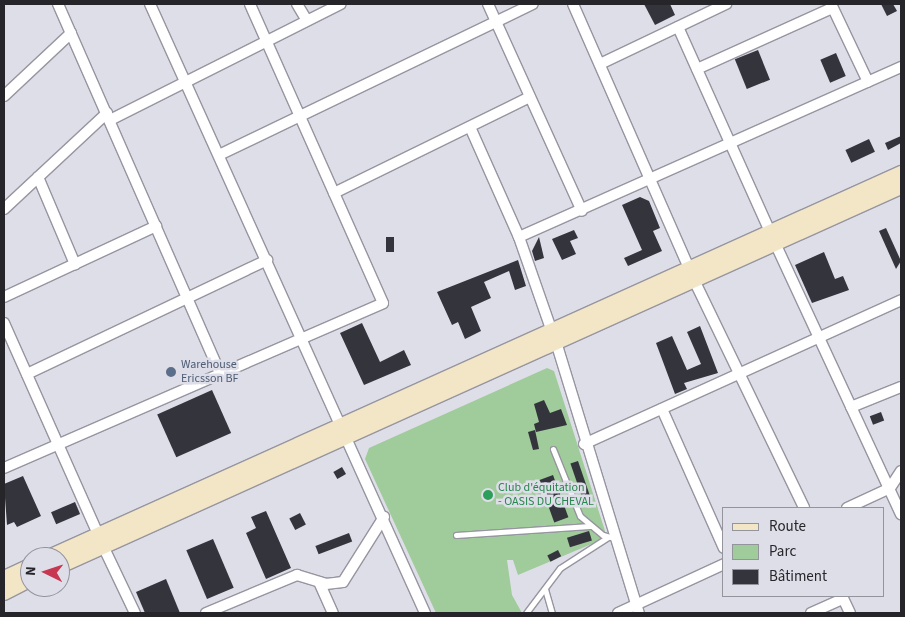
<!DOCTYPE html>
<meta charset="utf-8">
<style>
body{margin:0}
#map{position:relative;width:905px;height:617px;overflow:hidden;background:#dedee9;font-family:"Source Sans 3",sans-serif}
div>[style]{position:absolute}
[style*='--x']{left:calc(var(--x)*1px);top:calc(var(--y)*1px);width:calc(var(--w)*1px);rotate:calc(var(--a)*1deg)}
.green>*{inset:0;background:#a0cb9a}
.building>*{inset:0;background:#34343d;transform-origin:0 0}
.roads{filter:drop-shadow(1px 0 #9695a0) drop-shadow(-1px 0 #9695a0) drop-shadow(0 1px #9695a0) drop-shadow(0 -1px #9695a0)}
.lane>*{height:5px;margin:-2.5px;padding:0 2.5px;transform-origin:2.5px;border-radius:2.5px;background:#fff}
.street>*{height:10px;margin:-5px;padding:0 5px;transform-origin:5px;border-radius:5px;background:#fff}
.secondary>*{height:14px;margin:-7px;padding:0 7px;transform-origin:7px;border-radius:7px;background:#f2e6c6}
.dots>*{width:14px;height:14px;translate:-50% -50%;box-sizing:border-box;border:2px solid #dedee9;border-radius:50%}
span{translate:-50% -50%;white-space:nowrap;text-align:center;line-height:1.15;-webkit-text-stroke:5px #dedee9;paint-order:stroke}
.service-label{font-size:12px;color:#4e5e75}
.left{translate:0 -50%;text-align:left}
.leisure-label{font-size:12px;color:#27864d}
.frame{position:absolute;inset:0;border:5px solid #26262a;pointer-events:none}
.legend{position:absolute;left:722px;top:507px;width:162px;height:90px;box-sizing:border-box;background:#dedee9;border:1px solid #94949d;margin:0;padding:6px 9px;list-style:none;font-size:15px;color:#26262a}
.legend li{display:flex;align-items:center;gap:10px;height:25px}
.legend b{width:25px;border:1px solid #94949d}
.north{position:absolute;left:20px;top:547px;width:50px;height:50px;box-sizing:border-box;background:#dedee9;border:1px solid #94949d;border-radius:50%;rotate:274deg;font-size:14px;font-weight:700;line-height:20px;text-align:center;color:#26262a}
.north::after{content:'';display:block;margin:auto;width:18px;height:22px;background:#c73752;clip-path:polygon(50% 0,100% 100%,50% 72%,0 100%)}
</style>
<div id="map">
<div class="green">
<div style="clip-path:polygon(547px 368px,554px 371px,605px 531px,601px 540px,518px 575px,513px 560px,507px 560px,512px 595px,522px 613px,436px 613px,365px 459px,369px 448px)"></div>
</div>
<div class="building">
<div style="clip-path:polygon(644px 4px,670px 4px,675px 15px,655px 25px)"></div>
<div style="clip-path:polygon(881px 4px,893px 4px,897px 11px,887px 16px)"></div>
<div style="left:758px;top:50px;width:32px;height:25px;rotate:68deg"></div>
<div style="left:836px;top:53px;width:25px;height:17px;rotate:67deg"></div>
<div style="clip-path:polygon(901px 136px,901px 143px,888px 150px,885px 143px)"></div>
<div style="left:869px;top:139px;width:14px;height:26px;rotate:65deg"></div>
<div style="clip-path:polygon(640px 197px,649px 201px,660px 228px,653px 231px,662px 251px,628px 266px,624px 258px,642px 250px,622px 205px)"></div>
<div style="clip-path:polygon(886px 228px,901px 261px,896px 269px,879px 231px)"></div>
<div style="clip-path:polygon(574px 230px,578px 238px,570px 241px,576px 254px,562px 260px,552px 239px)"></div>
<div style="left:394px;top:237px;width:15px;height:8px;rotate:90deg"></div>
<div style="clip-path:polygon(539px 237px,544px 258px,535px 261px,532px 251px)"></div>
<div style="clip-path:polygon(824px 252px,835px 279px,843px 276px,849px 290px,812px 303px,795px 265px)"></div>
<div style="clip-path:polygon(518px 260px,526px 286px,515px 290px,509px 271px,484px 282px,491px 298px,471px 307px,481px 331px,465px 339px,458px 322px,452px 325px,437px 292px)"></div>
<div style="clip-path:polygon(362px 323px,380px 362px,404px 350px,411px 365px,364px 385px,340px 333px)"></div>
<div style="clip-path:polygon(700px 326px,718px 373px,684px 383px,687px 389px,675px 394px,656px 343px,672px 336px,687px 370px,701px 364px,687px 332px)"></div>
<div style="left:212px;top:390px;width:47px;height:60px;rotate:66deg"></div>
<div style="clip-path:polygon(544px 400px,550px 413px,561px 409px,567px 425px,536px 432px,534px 424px,539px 422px,534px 404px)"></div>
<div style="left:881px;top:412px;width:9px;height:12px;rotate:69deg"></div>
<div style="clip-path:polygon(535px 430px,539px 449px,533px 450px,528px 432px)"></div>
<div style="left:578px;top:461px;width:43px;height:8px;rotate:71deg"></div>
<div style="left:342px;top:467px;width:8px;height:10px;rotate:60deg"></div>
<div style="left:553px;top:475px;width:45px;height:15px;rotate:70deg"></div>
<div style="clip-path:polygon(23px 476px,41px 516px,17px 527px,14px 522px,7px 525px,4px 484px)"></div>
<div style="left:75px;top:502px;width:13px;height:26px;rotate:67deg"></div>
<div style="clip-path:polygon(266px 511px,291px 568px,266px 579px,246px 533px,256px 528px,251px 517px)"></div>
<div style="left:300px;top:513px;width:13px;height:12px;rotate:63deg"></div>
<div style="left:589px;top:531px;width:10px;height:23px;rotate:73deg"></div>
<div style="left:349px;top:533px;width:9px;height:36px;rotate:69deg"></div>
<div style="left:213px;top:539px;width:53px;height:29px;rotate:67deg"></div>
<div style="left:558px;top:550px;width:7px;height:12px;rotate:63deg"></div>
<div style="clip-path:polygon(166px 579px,180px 613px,145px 613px,136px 592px)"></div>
</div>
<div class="roads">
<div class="lane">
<div style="--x:553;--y:449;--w:72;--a:68.1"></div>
<div style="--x:580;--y:516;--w:30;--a:40"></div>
<div style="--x:603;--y:535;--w:11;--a:15"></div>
<div style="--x:456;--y:535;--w:134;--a:-3.8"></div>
<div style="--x:545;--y:589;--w:25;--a:74"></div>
<div style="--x:526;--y:613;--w:56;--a:-52.9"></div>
<div style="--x:560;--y:568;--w:57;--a:-32.9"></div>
</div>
<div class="street">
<div style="--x:58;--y:4;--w:403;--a:66.3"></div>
<div style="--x:150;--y:4;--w:668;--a:65.7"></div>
<div style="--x:297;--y:4;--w:17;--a:59"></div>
<div style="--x:488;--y:4;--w:227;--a:65.6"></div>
<div style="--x:573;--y:4;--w:301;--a:66.3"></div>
<div style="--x:694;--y:280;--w:253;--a:64.2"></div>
<div style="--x:831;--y:4;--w:86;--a:64.6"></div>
<div style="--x:678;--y:27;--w:225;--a:65.8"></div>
<div style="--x:600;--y:64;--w:140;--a:-25.5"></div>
<div style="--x:697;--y:69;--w:148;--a:-24.3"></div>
<div style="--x:4;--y:96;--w:92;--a:-43.2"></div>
<div style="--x:110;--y:120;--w:258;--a:-26.7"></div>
<div style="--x:470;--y:127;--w:120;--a:66"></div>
<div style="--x:519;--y:237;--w:97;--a:70.8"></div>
<div style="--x:219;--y:155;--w:348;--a:-25.7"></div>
<div style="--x:38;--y:177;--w:95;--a:67"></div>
<div style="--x:334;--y:193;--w:218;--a:-26.1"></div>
<div style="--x:4;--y:209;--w:141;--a:-43"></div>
<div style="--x:519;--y:237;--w:418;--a:-24"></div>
<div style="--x:775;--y:243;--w:299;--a:65.1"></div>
<div style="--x:4;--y:297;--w:168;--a:-25"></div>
<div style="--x:4;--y:323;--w:231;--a:66"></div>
<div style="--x:556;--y:342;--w:283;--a:73"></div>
<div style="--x:27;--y:374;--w:266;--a:-25.4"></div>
<div style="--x:851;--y:407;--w:54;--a:-21.8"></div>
<div style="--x:662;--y:409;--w:152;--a:66"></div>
<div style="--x:584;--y:444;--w:348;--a:-24.4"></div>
<div style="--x:4;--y:468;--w:413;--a:-23.5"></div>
<div style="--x:383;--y:303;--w:327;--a:-114"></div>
<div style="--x:847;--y:508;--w:47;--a:-24.9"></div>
<div style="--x:890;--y:488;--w:20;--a:-57"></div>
<div style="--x:103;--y:546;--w:74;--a:64.5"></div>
<div style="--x:319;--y:582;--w:34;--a:66"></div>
<div style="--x:842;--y:596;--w:19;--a:65"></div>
<div style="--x:206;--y:613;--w:99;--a:-22.7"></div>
<div style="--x:297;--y:575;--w:30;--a:17"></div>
<div style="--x:326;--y:584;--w:17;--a:-7"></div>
<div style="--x:343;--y:582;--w:77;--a:-57.8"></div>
<div style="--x:618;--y:613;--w:117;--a:-24.8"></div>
<div style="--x:811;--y:613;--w:35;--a:-24"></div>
</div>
<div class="secondary">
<div style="--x:49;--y:557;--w:935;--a:-24.26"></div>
<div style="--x:60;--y:566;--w:922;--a:-24.26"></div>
<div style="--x:4;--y:578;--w:29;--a:-25"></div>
<div style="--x:4;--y:593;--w:29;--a:-27"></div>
</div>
</div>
<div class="dots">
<div style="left:171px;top:372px;background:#5c6f8a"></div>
<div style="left:488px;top:495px;background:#2e9e5b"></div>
</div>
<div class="service-label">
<span class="left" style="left:181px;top:372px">Warehouse<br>Ericsson BF</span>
</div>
<div class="leisure-label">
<span class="left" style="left:498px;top:495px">Club d'équitation<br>- OASIS DU CHEVAL</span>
</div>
<div class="frame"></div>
<ul class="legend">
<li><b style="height:6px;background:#f2e6c6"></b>Route</li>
<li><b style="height:14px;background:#a0cb9a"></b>Parc</li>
<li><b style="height:14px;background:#34343d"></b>Bâtiment</li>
</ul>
<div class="north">N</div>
</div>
